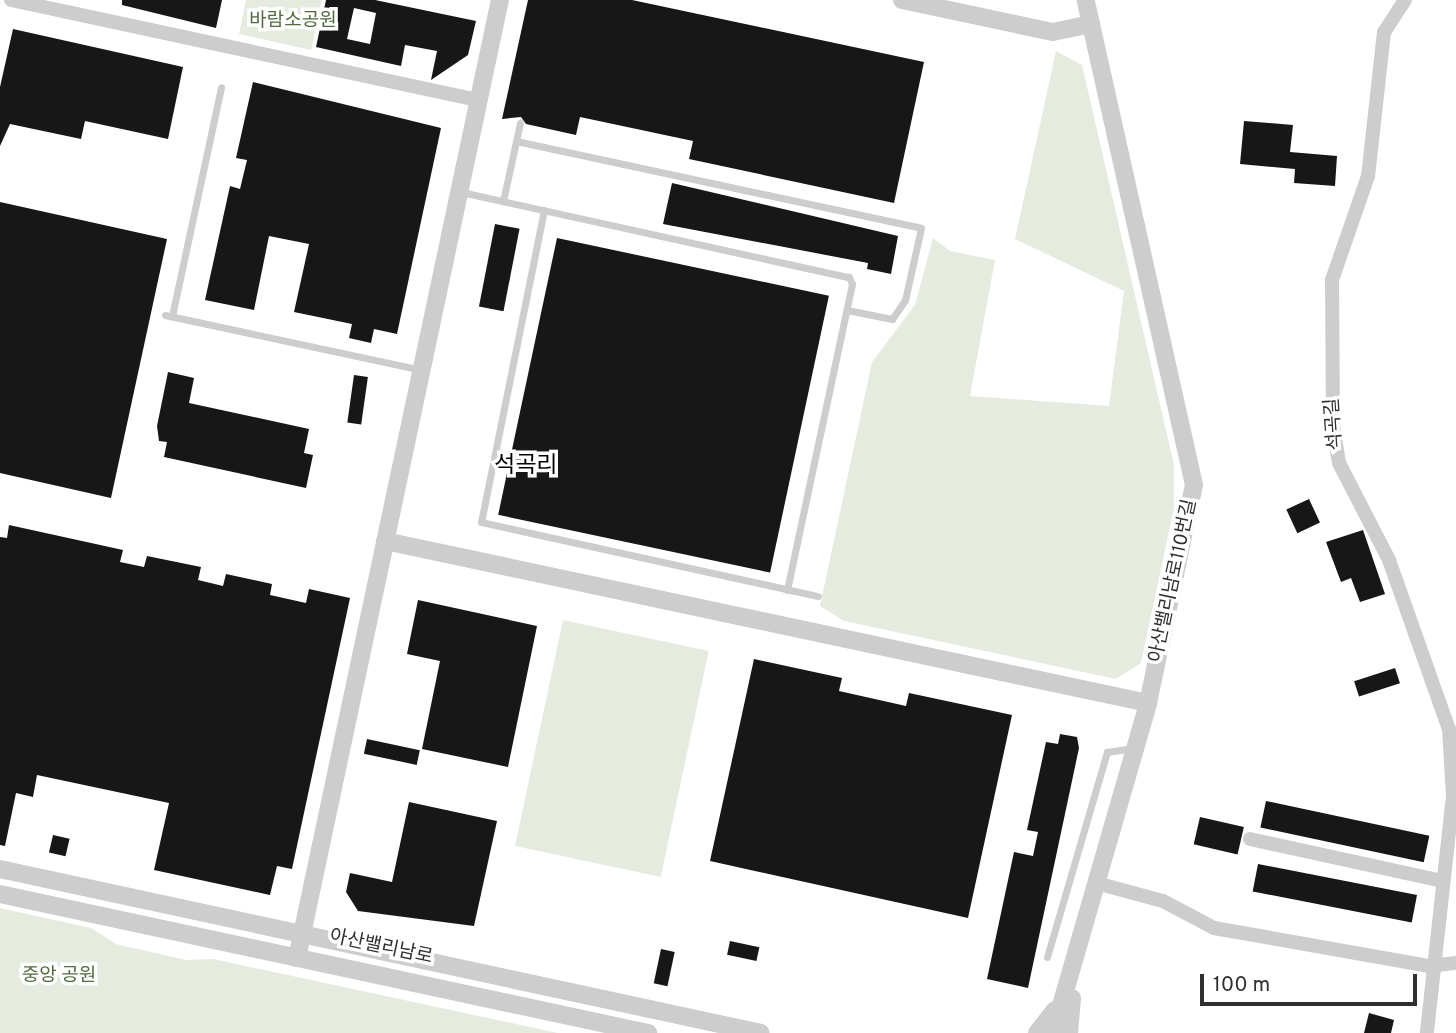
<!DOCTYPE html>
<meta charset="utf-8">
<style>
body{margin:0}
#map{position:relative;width:1456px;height:1033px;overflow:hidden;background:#fff;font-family:Overpass,"Noto Sans KR",sans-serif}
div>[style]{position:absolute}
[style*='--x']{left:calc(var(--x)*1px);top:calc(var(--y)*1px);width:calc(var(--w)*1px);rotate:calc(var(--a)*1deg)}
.green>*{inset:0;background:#e5ecdf;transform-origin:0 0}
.building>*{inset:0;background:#171717;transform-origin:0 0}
.service>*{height:7px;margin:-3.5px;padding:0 3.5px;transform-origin:3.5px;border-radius:3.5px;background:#cdcdcd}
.minor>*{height:14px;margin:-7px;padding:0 7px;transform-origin:7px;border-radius:7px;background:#cdcdcd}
.tertiary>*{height:18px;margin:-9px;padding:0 9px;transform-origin:9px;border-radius:9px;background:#cdcdcd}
span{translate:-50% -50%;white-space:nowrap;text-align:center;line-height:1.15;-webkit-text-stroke:7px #fff;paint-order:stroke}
.park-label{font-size:19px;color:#516b3f}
.street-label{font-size:19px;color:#303030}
.quarter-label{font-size:23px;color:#000}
.scale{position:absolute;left:1200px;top:974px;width:217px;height:32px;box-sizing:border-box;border:4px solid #303030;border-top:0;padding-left:9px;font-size:21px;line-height:24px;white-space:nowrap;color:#303030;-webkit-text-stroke:5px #fff;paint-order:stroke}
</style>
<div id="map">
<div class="green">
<div style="clip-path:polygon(246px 0,322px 0,311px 50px,239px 34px)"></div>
<div style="clip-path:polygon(1056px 51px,1082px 65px,1174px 465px,1174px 508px,1141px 663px,1116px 679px,844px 621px,820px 606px,872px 362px,915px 305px,933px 238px,950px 251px,995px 260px,970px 396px,1109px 406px,1124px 291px,1015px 239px)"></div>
<div style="left:563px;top:620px;width:149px;height:231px;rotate:12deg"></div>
<div style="clip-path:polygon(0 908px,91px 928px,116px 944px,186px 960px,213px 959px,558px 1033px,0 1033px)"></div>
</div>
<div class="building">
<div style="clip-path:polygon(122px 0,222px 0,216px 28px,122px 5px)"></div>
<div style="clip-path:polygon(evenodd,326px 0,375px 0,476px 21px,468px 55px,431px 80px,437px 51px,405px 45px,401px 66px,316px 47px,326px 0,354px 8px,376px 13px,370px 44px,347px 39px,354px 8px)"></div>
<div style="clip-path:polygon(528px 0,632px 0,924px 62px,894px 203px,689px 159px,693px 141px,580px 117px,576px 135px,526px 124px,521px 117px,502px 119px)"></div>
<div style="clip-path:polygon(13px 29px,183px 67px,168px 139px,85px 121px,81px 139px,10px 124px,0 146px,0 87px)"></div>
<div style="clip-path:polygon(253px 82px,441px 128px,397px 334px,374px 329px,371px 343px,349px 338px,352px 324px,294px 312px,309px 244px,269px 236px,254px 310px,205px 300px,230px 186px,240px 189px,247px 160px,236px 158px)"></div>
<div style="clip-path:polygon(1244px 121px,1293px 125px,1290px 152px,1337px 156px,1335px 186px,1294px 183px,1295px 169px,1240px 164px)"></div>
<div style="clip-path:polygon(672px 183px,898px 236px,891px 274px,867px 269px,868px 263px,663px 224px)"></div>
<div style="clip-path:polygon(0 202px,167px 239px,111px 498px,0 473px)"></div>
<div style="left:495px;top:224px;width:25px;height:84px;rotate:11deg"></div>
<div style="left:557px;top:238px;width:278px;height:283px;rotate:12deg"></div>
<div style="clip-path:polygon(168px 372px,194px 378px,189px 403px,309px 429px,304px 453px,313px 455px,306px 488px,164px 457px,167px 442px,159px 441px,157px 426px)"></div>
<div style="left:354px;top:375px;width:14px;height:48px;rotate:8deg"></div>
<div style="left:1309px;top:499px;width:26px;height:25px;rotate:65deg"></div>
<div style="clip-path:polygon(9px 525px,123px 550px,120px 562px,144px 567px,147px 556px,201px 567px,198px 580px,223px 586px,226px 574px,272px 584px,270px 595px,306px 603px,309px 589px,350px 598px,292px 869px,277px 866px,270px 895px,154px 870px,169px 803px,37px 775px,33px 797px,16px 793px,5px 846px,0 845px,0 537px,7px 538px)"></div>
<div style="clip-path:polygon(1363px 530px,1385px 594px,1360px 602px,1351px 578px,1341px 582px,1326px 542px)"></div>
<div style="clip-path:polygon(418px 600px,537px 626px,508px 767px,422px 749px,440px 661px,407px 654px)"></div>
<div style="clip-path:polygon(754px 659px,842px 678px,839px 691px,906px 706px,909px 693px,1012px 715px,968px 918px,710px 861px)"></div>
<div style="left:1395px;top:668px;width:16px;height:43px;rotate:72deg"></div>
<div style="clip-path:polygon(1060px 734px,1077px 737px,1079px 748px,1028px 988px,987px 979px,1014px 852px,1033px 856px,1038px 832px,1027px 830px,1046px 742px,1058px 744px)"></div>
<div style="left:367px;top:739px;width:54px;height:15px;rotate:12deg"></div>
<div style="left:1266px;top:801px;width:167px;height:27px;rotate:12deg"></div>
<div style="clip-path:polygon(409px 802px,497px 821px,474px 926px,358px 911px,346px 892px,350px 873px,392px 882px)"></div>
<div style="left:1200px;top:817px;width:45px;height:28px;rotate:13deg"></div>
<div style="left:53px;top:835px;width:17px;height:18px;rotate:13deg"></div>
<div style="left:1258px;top:864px;width:162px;height:28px;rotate:11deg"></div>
<div style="left:730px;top:941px;width:30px;height:14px;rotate:12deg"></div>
<div style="left:661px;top:949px;width:14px;height:35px;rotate:12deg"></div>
<div style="clip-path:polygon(1369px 1013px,1394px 1020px,1391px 1033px,1364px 1033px)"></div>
</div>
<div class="service">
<div style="--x:516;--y:141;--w:414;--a:12.1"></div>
<div style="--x:921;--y:228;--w:74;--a:102.5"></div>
<div style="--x:905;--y:300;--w:23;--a:124"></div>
<div style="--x:892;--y:319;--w:46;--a:-168.7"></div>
<div style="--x:461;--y:192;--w:397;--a:12.4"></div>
<div style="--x:849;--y:277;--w:8;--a:67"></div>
<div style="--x:852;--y:284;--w:313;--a:102"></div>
<div style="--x:503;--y:201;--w:80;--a:-77.7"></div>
<div style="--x:544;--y:210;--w:318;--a:101.4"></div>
<div style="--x:481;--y:522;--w:345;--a:12.4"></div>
<div style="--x:165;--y:315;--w:262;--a:12.1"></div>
<div style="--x:172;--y:316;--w:234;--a:-77.9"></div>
<div style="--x:1047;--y:957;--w:214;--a:-73.7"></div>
<div style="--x:1107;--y:752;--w:18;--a:-9"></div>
</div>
<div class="minor">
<div style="--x:11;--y:0;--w:479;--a:12.1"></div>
<div style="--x:1405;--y:0;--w:38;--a:123"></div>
<div style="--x:1384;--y:32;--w:145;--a:96.3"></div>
<div style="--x:1368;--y:176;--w:110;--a:109.1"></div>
<div style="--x:1332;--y:280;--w:145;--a:89.6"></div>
<div style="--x:1333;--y:425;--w:38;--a:81"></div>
<div style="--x:1339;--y:463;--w:109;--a:62.7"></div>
<div style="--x:1389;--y:560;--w:179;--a:70.5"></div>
<div style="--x:1449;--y:729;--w:67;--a:86.6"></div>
<div style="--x:1453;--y:796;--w:238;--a:96.3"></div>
<div style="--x:1250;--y:839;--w:197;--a:12.3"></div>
<div style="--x:1100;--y:884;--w:65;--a:15.1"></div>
<div style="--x:1163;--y:901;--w:58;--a:27.9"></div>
<div style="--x:1214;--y:928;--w:219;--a:10"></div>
<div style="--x:1430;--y:966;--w:26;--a:-7"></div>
</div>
<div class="tertiary">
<div style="--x:902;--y:0;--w:154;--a:12"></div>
<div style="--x:1053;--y:32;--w:39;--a:-12"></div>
<div style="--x:385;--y:541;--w:780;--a:11.99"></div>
<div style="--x:0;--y:869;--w:778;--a:12.16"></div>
<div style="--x:0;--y:894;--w:663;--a:12.11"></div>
<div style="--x:297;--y:958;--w:979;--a:-78.04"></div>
<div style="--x:1037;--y:1033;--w:29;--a:-52"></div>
<div style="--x:1053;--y:1033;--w:343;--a:-73.9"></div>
<div style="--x:1148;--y:703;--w:223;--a:-78.1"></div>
<div style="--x:1194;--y:485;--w:497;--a:-102.6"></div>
<div style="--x:1069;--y:1033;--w:35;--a:-85"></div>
</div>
<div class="park-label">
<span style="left:293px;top:22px">바람소공원</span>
<span style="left:59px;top:977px">중앙 공원</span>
</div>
<div class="street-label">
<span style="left:1335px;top:424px;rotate:-94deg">석곡길</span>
<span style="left:1174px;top:581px;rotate:-78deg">아산밸리남로110번길</span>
<span style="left:381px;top:948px;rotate:12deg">아산밸리남로</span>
</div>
<div class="quarter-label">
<span style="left:526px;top:467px">석곡리</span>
</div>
<div class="scale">100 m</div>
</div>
